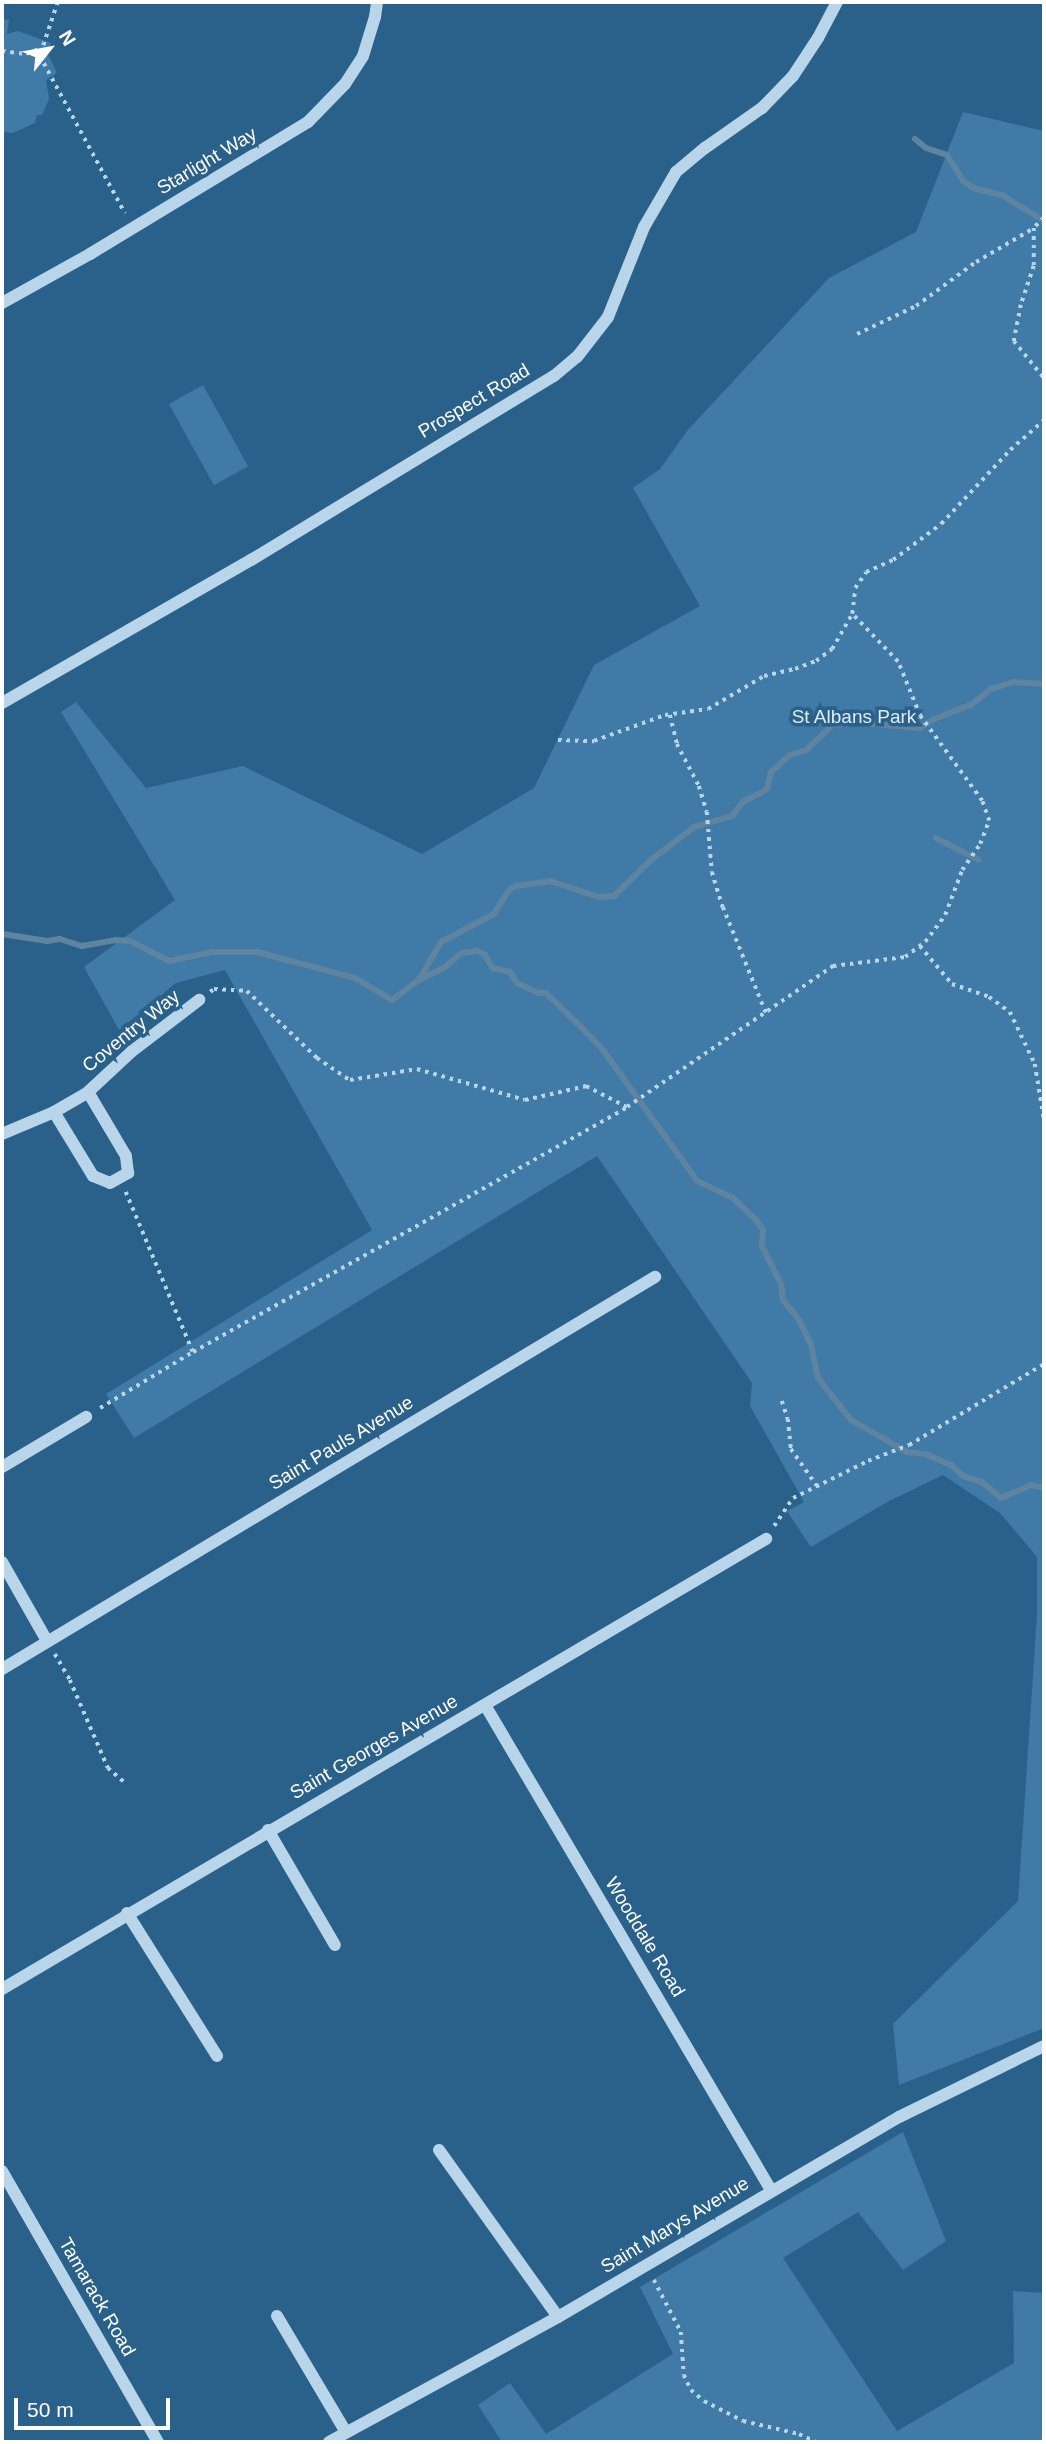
<!DOCTYPE html>
<style>
body{margin:0}
#map{position:relative;width:1046px;height:2444px;overflow:hidden;background:#2a618a;font-family:Arial,sans-serif}
div>[style]{position:absolute}
[style*='--x']{left:calc(var(--x)*1px);top:calc(var(--y)*1px);width:calc(var(--w)*1px);rotate:calc(var(--a)*1deg)}
.green>*{inset:0;background:#3f7ba6;transform-origin:0 0}
.stream>*{height:6px;margin:-3px;padding:0 3px;transform-origin:3px;border-radius:3px;background:#5f849f}
.path>*{height:3.5px;margin-top:-1.75px;transform-origin:0;background:repeating-linear-gradient(90deg,#b8d5e9 0 3.5px,transparent 0 8.5px)}
.minor>*{height:12px;margin:-6px;padding:0 6px;transform-origin:6px;border-radius:6px;background:#b8d5e9}
span{translate:-50% -50%;white-space:nowrap;text-align:center;line-height:1.15;-webkit-text-stroke:7px #2a618a;paint-order:stroke}
.street-label{font-size:19px;color:#fff}
.park-label{font-size:19px;color:#dcecf7}
.frame{position:absolute;inset:0;border:4px solid #fff;pointer-events:none}
.north{position:absolute;left:14px;top:14px;width:70px;height:70px;-webkit-text-stroke:5px #2a618a;paint-order:stroke;rotate:59deg;font-size:19px;font-weight:700;line-height:28px;text-align:center;color:#fff}
.north::after{content:'';display:block;margin:auto;width:24px;height:32px;background:#fff;clip-path:polygon(50% 0,100% 100%,50% 72%,0 100%)}
.scale{position:absolute;left:14px;top:2398px;width:156px;height:32px;box-sizing:border-box;border:4px solid #fff;border-top:0;padding-left:9px;font-size:21px;line-height:24px;white-space:nowrap;color:#fff;-webkit-text-stroke:5px #2a618a;paint-order:stroke}
</style>
<div id="map">
<div class="green">
<div style="clip-path:polygon(2px 19px,9px 20px,7px 34px,18px 31px,51px 43px,48px 54px,57px 73px,46px 80px,49px 99px,42px 115px,37px 115px,35px 123px,13px 133px,2px 132px)"></div>
<div style="clip-path:polygon(963px 112px,1044px 131px,1044px 2028px,899px 2085px,893px 2024px,1018px 1901px,1037px 1615px,1037px 1557px,1000px 1513px,943px 1475px,887px 1502px,811px 1547px,787px 1511px,804px 1502px,750px 1406px,752px 1383px,597px 1156px,134px 1438px,106px 1394px,372px 1230px,225px 970px,176px 983px,119px 1030px,84px 967px,175px 900px,61px 712px,76px 702px,146px 788px,243px 766px,422px 854px,534px 788px,594px 665px,700px 606px,633px 488px,660px 469px,687px 431px,829px 278px,916px 232px)"></div>
<div style="left:203px;top:385px;width:93px;height:39px;rotate:61deg"></div>
<div style="clip-path:polygon(903px 2132px,946px 2241px,903px 2270px,858px 2212px,783px 2258px,897px 2431px,1014px 2363px,1013px 2291px,1044px 2293px,1044px 2442px,502px 2442px,478px 2405px,510px 2383px,546px 2434px,673px 2354px,640px 2287px)"></div>
</div>
<div class="stream">
<div style="--x:915;--y:139;--w:14;--a:39"></div>
<div style="--x:926;--y:148;--w:22;--a:18"></div>
<div style="--x:947;--y:155;--w:31;--a:58"></div>
<div style="--x:963;--y:181;--w:12;--a:35"></div>
<div style="--x:973;--y:188;--w:30;--a:14"></div>
<div style="--x:1002;--y:195;--w:49;--a:31.8"></div>
<div style="--x:936;--y:838;--w:48;--a:27.1"></div>
<div style="--x:2;--y:934;--w:46;--a:8.8"></div>
<div style="--x:47;--y:941;--w:13;--a:-9"></div>
<div style="--x:60;--y:939;--w:23;--a:18"></div>
<div style="--x:82;--y:946;--w:34;--a:-10"></div>
<div style="--x:115;--y:940;--w:15;--a:4"></div>
<div style="--x:130;--y:941;--w:44;--a:27.1"></div>
<div style="--x:169;--y:961;--w:44;--a:-11.8"></div>
<div style="--x:212;--y:952;--w:45;--a:0"></div>
<div style="--x:257;--y:952;--w:101;--a:14.9"></div>
<div style="--x:355;--y:978;--w:43;--a:30.7"></div>
<div style="--x:392;--y:1000;--w:34;--a:-37"></div>
<div style="--x:419;--y:980;--w:28;--a:-26"></div>
<div style="--x:444;--y:968;--w:23;--a:-41"></div>
<div style="--x:461;--y:953;--w:16;--a:-7"></div>
<div style="--x:477;--y:951;--w:8;--a:23"></div>
<div style="--x:484;--y:954;--w:17;--a:57"></div>
<div style="--x:493;--y:968;--w:17;--a:13"></div>
<div style="--x:510;--y:972;--w:13;--a:58"></div>
<div style="--x:517;--y:983;--w:23;--a:25"></div>
<div style="--x:538;--y:993;--w:8;--a:0"></div>
<div style="--x:546;--y:993;--w:49;--a:44.2"></div>
<div style="--x:581;--y:1027;--w:32;--a:46"></div>
<div style="--x:603;--y:1050;--w:161;--a:54.3"></div>
<div style="--x:697;--y:1181;--w:38;--a:25"></div>
<div style="--x:732;--y:1197;--w:33;--a:44"></div>
<div style="--x:756;--y:1220;--w:12;--a:55"></div>
<div style="--x:763;--y:1230;--w:16;--a:94"></div>
<div style="--x:762;--y:1246;--w:42;--a:63.4"></div>
<div style="--x:781;--y:1284;--w:16;--a:83"></div>
<div style="--x:783;--y:1300;--w:26;--a:51"></div>
<div style="--x:799;--y:1320;--w:28;--a:64"></div>
<div style="--x:811;--y:1345;--w:34;--a:78"></div>
<div style="--x:818;--y:1378;--w:53;--a:51.8"></div>
<div style="--x:851;--y:1420;--w:64;--a:29.7"></div>
<div style="--x:907;--y:1452;--w:18;--a:6"></div>
<div style="--x:925;--y:1454;--w:28;--a:23"></div>
<div style="--x:951;--y:1465;--w:16;--a:43"></div>
<div style="--x:963;--y:1476;--w:20;--a:18"></div>
<div style="--x:982;--y:1482;--w:25;--a:40"></div>
<div style="--x:1001;--y:1498;--w:33;--a:-23"></div>
<div style="--x:1031;--y:1485;--w:13;--a:13"></div>
<div style="--x:419;--y:980;--w:44;--a:-59.9"></div>
<div style="--x:441;--y:942;--w:60;--a:-27.8"></div>
<div style="--x:494;--y:914;--w:28;--a:-58"></div>
<div style="--x:509;--y:890;--w:8;--a:-30"></div>
<div style="--x:516;--y:886;--w:34;--a:-8"></div>
<div style="--x:550;--y:881;--w:52;--a:18.1"></div>
<div style="--x:599;--y:897;--w:15;--a:-4"></div>
<div style="--x:614;--y:896;--w:52;--a:-44.2"></div>
<div style="--x:651;--y:860;--w:54;--a:-37.5"></div>
<div style="--x:694;--y:827;--w:40;--a:-16"></div>
<div style="--x:732;--y:816;--w:18;--a:-52"></div>
<div style="--x:743;--y:802;--w:27;--a:-28"></div>
<div style="--x:767;--y:789;--w:17;--a:-77"></div>
<div style="--x:771;--y:772;--w:25;--a:-42"></div>
<div style="--x:790;--y:755;--w:17;--a:-17"></div>
<div style="--x:806;--y:750;--w:37;--a:-43"></div>
<div style="--x:833;--y:725;--w:18;--a:-9"></div>
<div style="--x:851;--y:722;--w:69;--a:5"></div>
<div style="--x:920;--y:728;--w:17;--a:-33"></div>
<div style="--x:934;--y:719;--w:40;--a:-21"></div>
<div style="--x:971;--y:705;--w:26;--a:-39"></div>
<div style="--x:991;--y:689;--w:24;--a:-17"></div>
<div style="--x:1014;--y:682;--w:30;--a:4"></div>
</div>
<div class="path">
<div style="--x:58;--y:2;--w:57;--a:108.4"></div>
<div style="--x:40;--y:56;--w:179;--a:61.6"></div>
<div style="--x:2;--y:51;--w:24;--a:7"></div>
<div style="--x:26;--y:54;--w:16;--a:-22"></div>
<div style="--x:1044;--y:218;--w:14;--a:135"></div>
<div style="--x:1034;--y:228;--w:38;--a:90"></div>
<div style="--x:1034;--y:266;--w:41;--a:108.4"></div>
<div style="--x:1021;--y:305;--w:37;--a:101"></div>
<div style="--x:1014;--y:341;--w:48;--a:51"></div>
<div style="--x:857;--y:334;--w:65;--a:-25.4"></div>
<div style="--x:916;--y:306;--w:74;--a:-36.3"></div>
<div style="--x:976;--y:262;--w:67;--a:-30.4"></div>
<div style="--x:670;--y:715;--w:30;--a:76"></div>
<div style="--x:677;--y:744;--w:47;--a:62.4"></div>
<div style="--x:699;--y:786;--w:27;--a:73"></div>
<div style="--x:707;--y:812;--w:60;--a:85.2"></div>
<div style="--x:712;--y:872;--w:37;--a:73"></div>
<div style="--x:723;--y:907;--w:114;--a:67.9"></div>
<div style="--x:558;--y:740;--w:36;--a:2"></div>
<div style="--x:594;--y:741;--w:76;--a:-20.1"></div>
<div style="--x:665;--y:715;--w:43;--a:-7.9"></div>
<div style="--x:708;--y:709;--w:65;--a:-30.5"></div>
<div style="--x:764;--y:676;--w:32;--a:-13"></div>
<div style="--x:795;--y:669;--w:22;--a:-21"></div>
<div style="--x:816;--y:661;--w:20;--a:-37"></div>
<div style="--x:832;--y:649;--w:40;--a:-60.3"></div>
<div style="--x:920;--y:946;--w:50;--a:49.9"></div>
<div style="--x:952;--y:984;--w:39;--a:19"></div>
<div style="--x:989;--y:997;--w:26;--a:36"></div>
<div style="--x:1010;--y:1012;--w:58;--a:64.3"></div>
<div style="--x:1035;--y:1064;--w:56;--a:80.7"></div>
<div style="--x:210;--y:992;--w:5;--a:-37"></div>
<div style="--x:214;--y:989;--w:33;--a:3"></div>
<div style="--x:247;--y:991;--w:97;--a:43.7"></div>
<div style="--x:317;--y:1058;--w:40;--a:34"></div>
<div style="--x:350;--y:1080;--w:68;--a:-9.3"></div>
<div style="--x:417;--y:1069;--w:112;--a:16"></div>
<div style="--x:525;--y:1100;--w:63;--a:-12.9"></div>
<div style="--x:586;--y:1086;--w:46;--a:27.1"></div>
<div style="--x:126;--y:1192;--w:173;--a:67.3"></div>
<div style="--x:782;--y:1401;--w:19;--a:72"></div>
<div style="--x:788;--y:1419;--w:30;--a:84"></div>
<div style="--x:791;--y:1449;--w:45;--a:54.9"></div>
<div style="--x:100;--y:1408;--w:109;--a:-31.1"></div>
<div style="--x:193;--y:1352;--w:498;--a:-29.4"></div>
<div style="--x:627;--y:1107;--w:250;--a:-34.4"></div>
<div style="--x:833;--y:966;--w:73;--a:-7.1"></div>
<div style="--x:905;--y:957;--w:25;--a:-37"></div>
<div style="--x:925;--y:942;--w:34;--a:-53"></div>
<div style="--x:945;--y:915;--w:48;--a:-69.3"></div>
<div style="--x:962;--y:870;--w:32;--a:-55"></div>
<div style="--x:980;--y:844;--w:25;--a:-69"></div>
<div style="--x:989;--y:821;--w:21;--a:-109"></div>
<div style="--x:982;--y:801;--w:105;--a:-126.1"></div>
<div style="--x:920;--y:716;--w:58;--a:-112.2"></div>
<div style="--x:898;--y:662;--w:66;--a:-133.8"></div>
<div style="--x:852;--y:614;--w:26;--a:-83"></div>
<div style="--x:855;--y:588;--w:19;--a:-55"></div>
<div style="--x:866;--y:572;--w:30;--a:-24"></div>
<div style="--x:893;--y:560;--w:60;--a:-36.9"></div>
<div style="--x:941;--y:524;--w:101;--a:-47"></div>
<div style="--x:1010;--y:450;--w:45;--a:-41.4"></div>
<div style="--x:774;--y:1526;--w:34;--a:-56"></div>
<div style="--x:793;--y:1498;--w:84;--a:-26.3"></div>
<div style="--x:868;--y:1461;--w:44;--a:-21.3"></div>
<div style="--x:909;--y:1445;--w:157;--a:-31"></div>
<div style="--x:55;--y:1654;--w:30;--a:60"></div>
<div style="--x:70;--y:1680;--w:96;--a:66.6"></div>
<div style="--x:108;--y:1768;--w:23;--a:41"></div>
<div style="--x:654;--y:2280;--w:59;--a:62.6"></div>
<div style="--x:681;--y:2332;--w:43;--a:86"></div>
<div style="--x:684;--y:2375;--w:17;--a:65"></div>
<div style="--x:691;--y:2390;--w:17;--a:40"></div>
<div style="--x:704;--y:2401;--w:44;--a:27.1"></div>
<div style="--x:743;--y:2421;--w:57;--a:13.1"></div>
<div style="--x:799;--y:2434;--w:19;--a:25"></div>
</div>
<div class="minor">
<div style="--x:2;--y:303;--w:101;--a:-29.1"></div>
<div style="--x:90;--y:254;--w:255;--a:-31.2"></div>
<div style="--x:308;--y:122;--w:53;--a:-45.8"></div>
<div style="--x:345;--y:84;--w:33;--a:-57"></div>
<div style="--x:363;--y:56;--w:41;--a:-72.9"></div>
<div style="--x:375;--y:17;--w:15;--a:-82"></div>
<div style="--x:2;--y:703;--w:287;--a:-29.9"></div>
<div style="--x:251;--y:560;--w:354;--a:-31.3"></div>
<div style="--x:554;--y:376;--w:30;--a:-40"></div>
<div style="--x:577;--y:357;--w:51;--a:-52.2"></div>
<div style="--x:608;--y:317;--w:97;--a:-68.2"></div>
<div style="--x:644;--y:227;--w:64;--a:-59.8"></div>
<div style="--x:676;--y:172;--w:38;--a:-40"></div>
<div style="--x:705;--y:148;--w:70;--a:-35.1"></div>
<div style="--x:762;--y:108;--w:45;--a:-45.9"></div>
<div style="--x:793;--y:76;--w:45;--a:-56.7"></div>
<div style="--x:818;--y:38;--w:41;--a:-62.2"></div>
<div style="--x:54;--y:1112;--w:75;--a:58.6"></div>
<div style="--x:93;--y:1176;--w:18;--a:22"></div>
<div style="--x:110;--y:1183;--w:21;--a:-29"></div>
<div style="--x:128;--y:1173;--w:17;--a:-97"></div>
<div style="--x:126;--y:1156;--w:74;--a:-120.7"></div>
<div style="--x:2;--y:1134;--w:56;--a:-22.9"></div>
<div style="--x:54;--y:1112;--w:39;--a:-30"></div>
<div style="--x:88;--y:1092;--w:59;--a:-42.9"></div>
<div style="--x:131;--y:1052;--w:86;--a:-37.4"></div>
<div style="--x:2;--y:1467;--w:98;--a:-30.8"></div>
<div style="--x:2;--y:1562;--w:91;--a:60.3"></div>
<div style="--x:2;--y:1669;--w:762;--a:-30.98"></div>
<div style="--x:485;--y:1705;--w:563;--a:59.47"></div>
<div style="--x:268;--y:1830;--w:133;--a:59.8"></div>
<div style="--x:127;--y:1913;--w:169;--a:57.8"></div>
<div style="--x:2;--y:1989;--w:887;--a:-30.5"></div>
<div style="--x:439;--y:2150;--w:205;--a:54.5"></div>
<div style="--x:2;--y:2171;--w:313;--a:60.1"></div>
<div style="--x:277;--y:2316;--w:135;--a:59.3"></div>
<div style="--x:329;--y:2442;--w:261;--a:-28.6"></div>
<div style="--x:558;--y:2317;--w:395;--a:-30.4"></div>
<div style="--x:899;--y:2117;--w:161;--a:-26.1"></div>
</div>
<div class="street-label">
<span style="left:207px;top:161px;rotate:-31deg">Starlight Way</span>
<span style="left:474px;top:401px;rotate:-31deg">Prospect Road</span>
<span style="left:131px;top:1031px;rotate:-39deg">Coventry Way</span>
<span style="left:341px;top:1443px;rotate:-31deg">Saint Pauls Avenue</span>
<span style="left:374px;top:1747px;rotate:-30deg">Saint Georges Avenue</span>
<span style="left:645px;top:1937px;rotate:59deg">Wooddale Road</span>
<span style="left:675px;top:2225px;rotate:-31deg">Saint Marys Avenue</span>
<span style="left:97px;top:2297px;rotate:60deg">Tamarack Road</span>
</div>
<div class="park-label">
<span style="left:854px;top:717px">St Albans Park</span>
</div>
<div class="frame"></div>
<div class="north">N</div>
<div class="scale">50 m</div>
</div>
